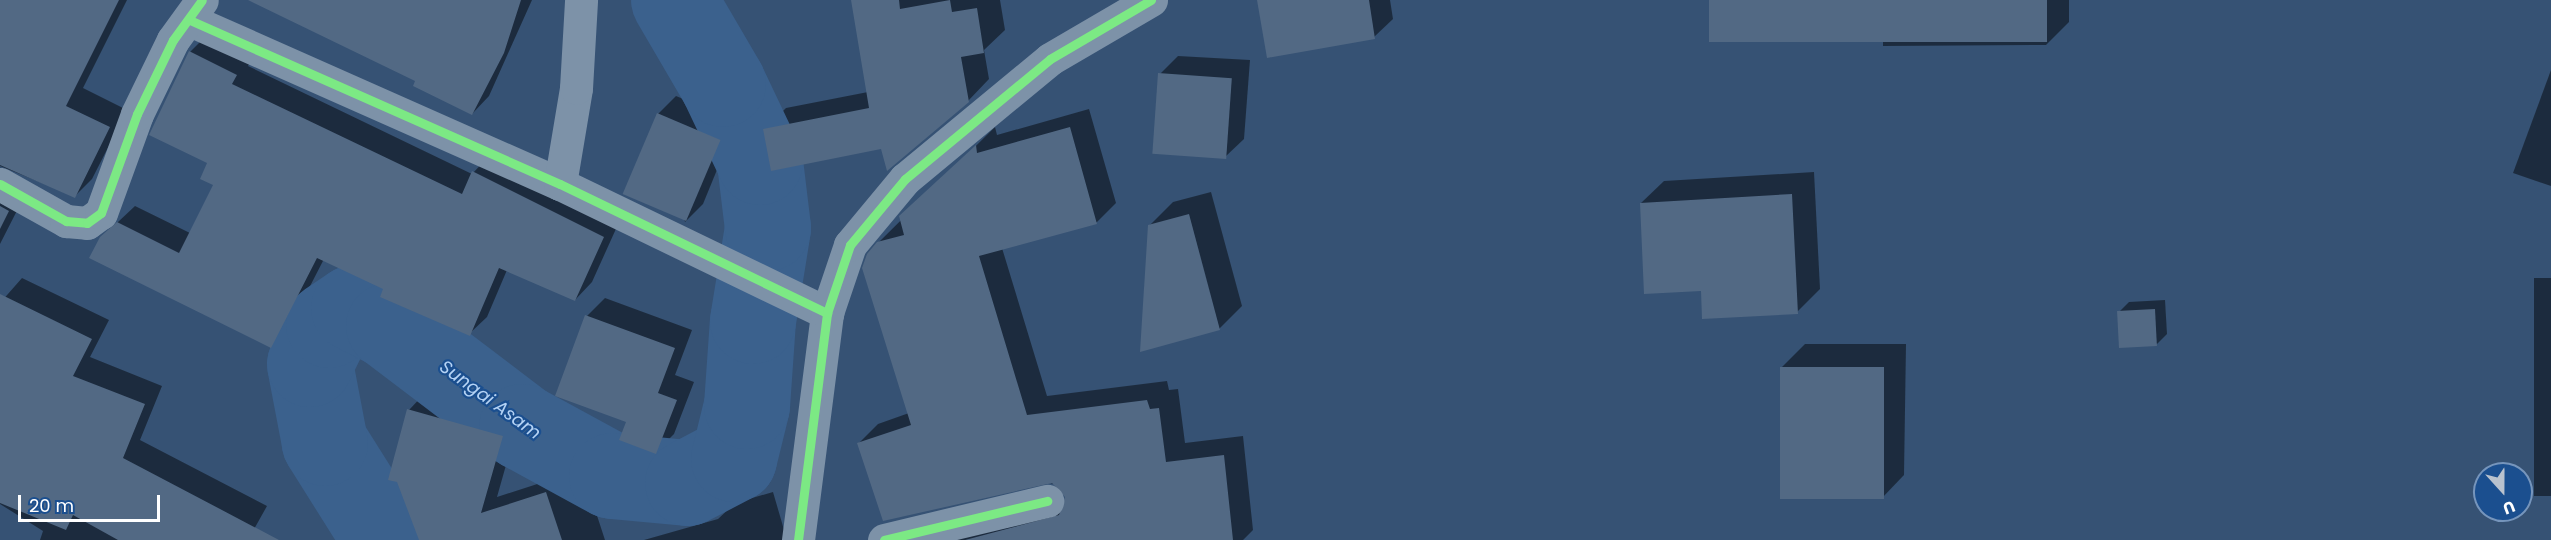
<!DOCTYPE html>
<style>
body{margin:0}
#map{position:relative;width:2551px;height:540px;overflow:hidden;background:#365274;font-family:Poppins,sans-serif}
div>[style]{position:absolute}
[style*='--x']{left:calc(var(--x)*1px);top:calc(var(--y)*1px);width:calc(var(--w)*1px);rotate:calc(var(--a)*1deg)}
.shadow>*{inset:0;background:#0007;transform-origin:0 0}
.river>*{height:86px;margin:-43px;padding:0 43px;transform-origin:43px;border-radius:43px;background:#3b618d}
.building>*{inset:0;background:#526984;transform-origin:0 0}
.minor>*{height:33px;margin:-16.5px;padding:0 16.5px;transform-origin:16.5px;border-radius:16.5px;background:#7d92a8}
.cycleway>*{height:9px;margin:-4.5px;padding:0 4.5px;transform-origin:4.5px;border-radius:4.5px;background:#7ce984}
span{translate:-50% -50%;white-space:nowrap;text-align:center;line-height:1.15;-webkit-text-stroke:4.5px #1b4f8f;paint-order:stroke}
.water-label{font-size:18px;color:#b5d3f5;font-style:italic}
.north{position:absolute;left:2473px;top:462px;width:60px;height:60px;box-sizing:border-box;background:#1b4f8f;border:2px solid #7695bc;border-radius:50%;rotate:159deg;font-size:16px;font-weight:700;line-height:24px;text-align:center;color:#fff}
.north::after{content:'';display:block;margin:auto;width:21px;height:27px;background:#b9c2ce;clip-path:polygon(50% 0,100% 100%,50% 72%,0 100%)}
.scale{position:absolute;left:18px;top:495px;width:142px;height:27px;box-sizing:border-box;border:3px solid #fff;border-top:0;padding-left:8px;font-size:18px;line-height:21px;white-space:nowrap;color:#fff;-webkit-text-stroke:4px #1b4f8f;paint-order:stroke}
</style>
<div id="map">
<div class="shadow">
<div style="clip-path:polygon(8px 0,127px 0,83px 88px,127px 110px,92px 179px,75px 196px,0 166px,1px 175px,26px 193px,0 244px,0 16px)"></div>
<div style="clip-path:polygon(251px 0,532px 0,489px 96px,472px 114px,417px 80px)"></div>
<div style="clip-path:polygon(852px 0,1000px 0,1005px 30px,984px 50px,989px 79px,968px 101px,765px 129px,786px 108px,868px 92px)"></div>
<div style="clip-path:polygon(1259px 0,1390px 0,1393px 19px,1374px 37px)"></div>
<div style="clip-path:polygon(1710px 0,2069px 0,2069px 22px,2046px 45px,1883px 46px,1883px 41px)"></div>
<div style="clip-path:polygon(207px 35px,253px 57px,248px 66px,472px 174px,490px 155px,620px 220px,592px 282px,575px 300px,507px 270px,487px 317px,469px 334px,324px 259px,288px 329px,271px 346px,101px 238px,135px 206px,190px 233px,215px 184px,190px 52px)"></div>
<div style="clip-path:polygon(1178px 56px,1250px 60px,1244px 139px,1225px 157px,1160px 74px)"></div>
<div style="clip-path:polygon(2551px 70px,2551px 186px,2513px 173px)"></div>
<div style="clip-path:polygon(676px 96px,737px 121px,703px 204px,685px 222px,658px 114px)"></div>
<div style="clip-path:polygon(1089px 109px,1116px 203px,1097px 222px,1002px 248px,1047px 396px,1167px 381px,1169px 390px,1178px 389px,1185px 443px,1243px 436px,1253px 530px,1243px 540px,934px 540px,942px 531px,1065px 502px,1067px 497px,1061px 486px,1043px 481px,859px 443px,878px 424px,909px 413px,878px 243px,995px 127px,997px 135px)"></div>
<div style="clip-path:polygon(1814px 172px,1820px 289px,1797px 312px,1702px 290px,1641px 203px,1664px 181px)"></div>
<div style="clip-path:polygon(1211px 192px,1242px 306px,1219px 329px,1150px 225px,1173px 202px)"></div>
<div style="clip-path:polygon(22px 278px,109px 320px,90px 357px,162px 386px,140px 440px,267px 506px,248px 540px,40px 540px,43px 531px,0 504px,0 303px)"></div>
<div style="left:2551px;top:278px;width:218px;height:17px;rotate:90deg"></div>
<div style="clip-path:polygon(605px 298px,692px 330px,675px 375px,694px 382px,674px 434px,656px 452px,628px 421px,587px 316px)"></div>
<div style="clip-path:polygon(2165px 300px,2167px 334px,2157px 344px,2119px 312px,2129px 302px)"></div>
<div style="clip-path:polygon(1805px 344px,1906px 344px,1904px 475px,1882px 498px,1782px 367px)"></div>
<div style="clip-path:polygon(425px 393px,519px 419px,497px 497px,562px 476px,570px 497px,589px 491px,605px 540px,421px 540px,409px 410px)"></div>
<div style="clip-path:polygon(773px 492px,787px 540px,644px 540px,718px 519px,735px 503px)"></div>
</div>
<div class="river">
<div style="--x:386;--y:540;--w:115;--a:-122.2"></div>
<div style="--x:325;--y:443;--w:80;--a:-100.8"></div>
<div style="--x:310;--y:364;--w:43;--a:-64"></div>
<div style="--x:329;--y:325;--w:30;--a:-34"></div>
<div style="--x:354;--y:308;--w:39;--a:27"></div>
<div style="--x:389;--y:326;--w:167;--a:37.2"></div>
<div style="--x:522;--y:427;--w:102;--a:28.6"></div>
<div style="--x:612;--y:476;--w:76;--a:5.3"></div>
<div style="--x:688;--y:483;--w:52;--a:-27.6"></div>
<div style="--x:734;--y:459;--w:55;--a:-76.2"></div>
<div style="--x:747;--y:406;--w:85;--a:-86"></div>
<div style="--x:753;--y:321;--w:94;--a:-80.8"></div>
<div style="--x:768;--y:228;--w:66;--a:-96.9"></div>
<div style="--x:760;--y:162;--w:86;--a:-115.4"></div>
<div style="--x:723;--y:84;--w:97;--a:-120.3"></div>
</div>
<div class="building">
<div style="clip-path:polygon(0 0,119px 0,66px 106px,110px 127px,75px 198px,0 165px)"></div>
<div style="clip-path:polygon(248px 0,521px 0,504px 53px,472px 115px,413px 86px,415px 81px)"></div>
<div style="clip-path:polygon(851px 0,899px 0,900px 9px,950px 0,952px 12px,977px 8px,984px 53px,961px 57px,969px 102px,887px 171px,881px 149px,771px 171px,763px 129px,869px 108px)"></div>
<div style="clip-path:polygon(1257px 0,1369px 0,1375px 39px,1267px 58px)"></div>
<div style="left:1709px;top:0;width:338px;height:42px"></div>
<div style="clip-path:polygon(189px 51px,237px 75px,232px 84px,462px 194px,472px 171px,604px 237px,575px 301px,499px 268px,470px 336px,380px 297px,383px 289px,317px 258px,271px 348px,89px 258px,100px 237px,117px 222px,179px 253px,213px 185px,200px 179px,207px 163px,149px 135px)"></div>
<div style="left:1158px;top:73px;width:74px;height:81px;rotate:4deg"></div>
<div style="left:657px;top:113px;width:69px;height:88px;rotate:23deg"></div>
<div style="clip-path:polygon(1070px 127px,1097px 224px,979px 256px,1027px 415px,1147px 400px,1150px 409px,1159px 408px,1166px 462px,1224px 455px,1233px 540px,965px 540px,1059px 515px,1065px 497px,1052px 483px,883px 521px,857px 443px,911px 425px,862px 268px,867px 254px,877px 242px,904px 235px,899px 216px,976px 145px,977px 153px)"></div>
<div style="clip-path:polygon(1792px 194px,1798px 314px,1702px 319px,1701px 291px,1644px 294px,1640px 203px)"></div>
<div style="clip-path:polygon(0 206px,9px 211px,0 229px)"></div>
<div style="clip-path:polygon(1189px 214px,1220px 330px,1140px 352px,1148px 225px)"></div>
<div style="clip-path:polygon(0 294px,92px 339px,73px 376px,145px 404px,123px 458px,279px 540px,118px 540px,73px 515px,66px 530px,0 503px)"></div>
<div style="left:2155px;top:309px;width:37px;height:38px;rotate:87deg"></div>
<div style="clip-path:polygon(585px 315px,675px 348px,658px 393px,677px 400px,656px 454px,619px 440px,626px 422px,555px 396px)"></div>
<div style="left:1780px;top:367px;width:104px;height:132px"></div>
<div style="clip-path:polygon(407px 409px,503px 436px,481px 513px,546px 492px,562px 540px,419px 540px,397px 482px,388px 480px)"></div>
</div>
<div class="minor">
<div style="--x:192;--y:21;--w:402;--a:23.9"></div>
<div style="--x:560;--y:184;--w:297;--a:25.8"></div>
<div style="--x:0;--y:184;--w:76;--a:29.3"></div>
<div style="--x:66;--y:221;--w:21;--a:5"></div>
<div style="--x:87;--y:223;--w:17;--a:-36"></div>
<div style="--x:101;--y:213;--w:105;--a:-70"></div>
<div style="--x:137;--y:114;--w:82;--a:-64.1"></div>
<div style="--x:173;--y:40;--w:49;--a:-54.1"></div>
<div style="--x:560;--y:184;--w:97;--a:-80.5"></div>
<div style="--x:576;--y:88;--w:88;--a:-86.7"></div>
<div style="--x:798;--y:540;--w:229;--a:-82.7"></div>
<div style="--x:827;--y:313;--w:72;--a:-71.3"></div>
<div style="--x:850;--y:245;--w:86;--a:-50.2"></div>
<div style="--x:905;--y:179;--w:188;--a:-39.6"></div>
<div style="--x:1050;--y:59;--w:117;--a:-30.3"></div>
<div style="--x:884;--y:540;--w:168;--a:-13.5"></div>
</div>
<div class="cycleway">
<div style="--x:192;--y:21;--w:402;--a:23.9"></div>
<div style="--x:560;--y:184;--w:297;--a:25.8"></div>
<div style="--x:0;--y:184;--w:76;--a:29.3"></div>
<div style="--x:66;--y:221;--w:21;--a:5"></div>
<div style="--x:87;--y:223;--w:17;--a:-36"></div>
<div style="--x:101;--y:213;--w:105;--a:-70"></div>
<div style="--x:137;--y:114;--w:82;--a:-64.1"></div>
<div style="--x:173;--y:40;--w:49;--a:-54.1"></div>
<div style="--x:798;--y:540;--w:229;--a:-82.7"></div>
<div style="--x:827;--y:313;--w:72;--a:-71.3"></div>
<div style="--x:850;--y:245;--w:86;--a:-50.2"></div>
<div style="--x:905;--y:179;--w:188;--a:-39.6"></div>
<div style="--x:1050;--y:59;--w:117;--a:-30.3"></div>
<div style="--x:884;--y:540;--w:168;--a:-13.5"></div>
</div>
<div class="water-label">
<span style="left:490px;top:400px;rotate:36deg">Sungai Asam</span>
</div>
<div class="north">U</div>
<div class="scale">20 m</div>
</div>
